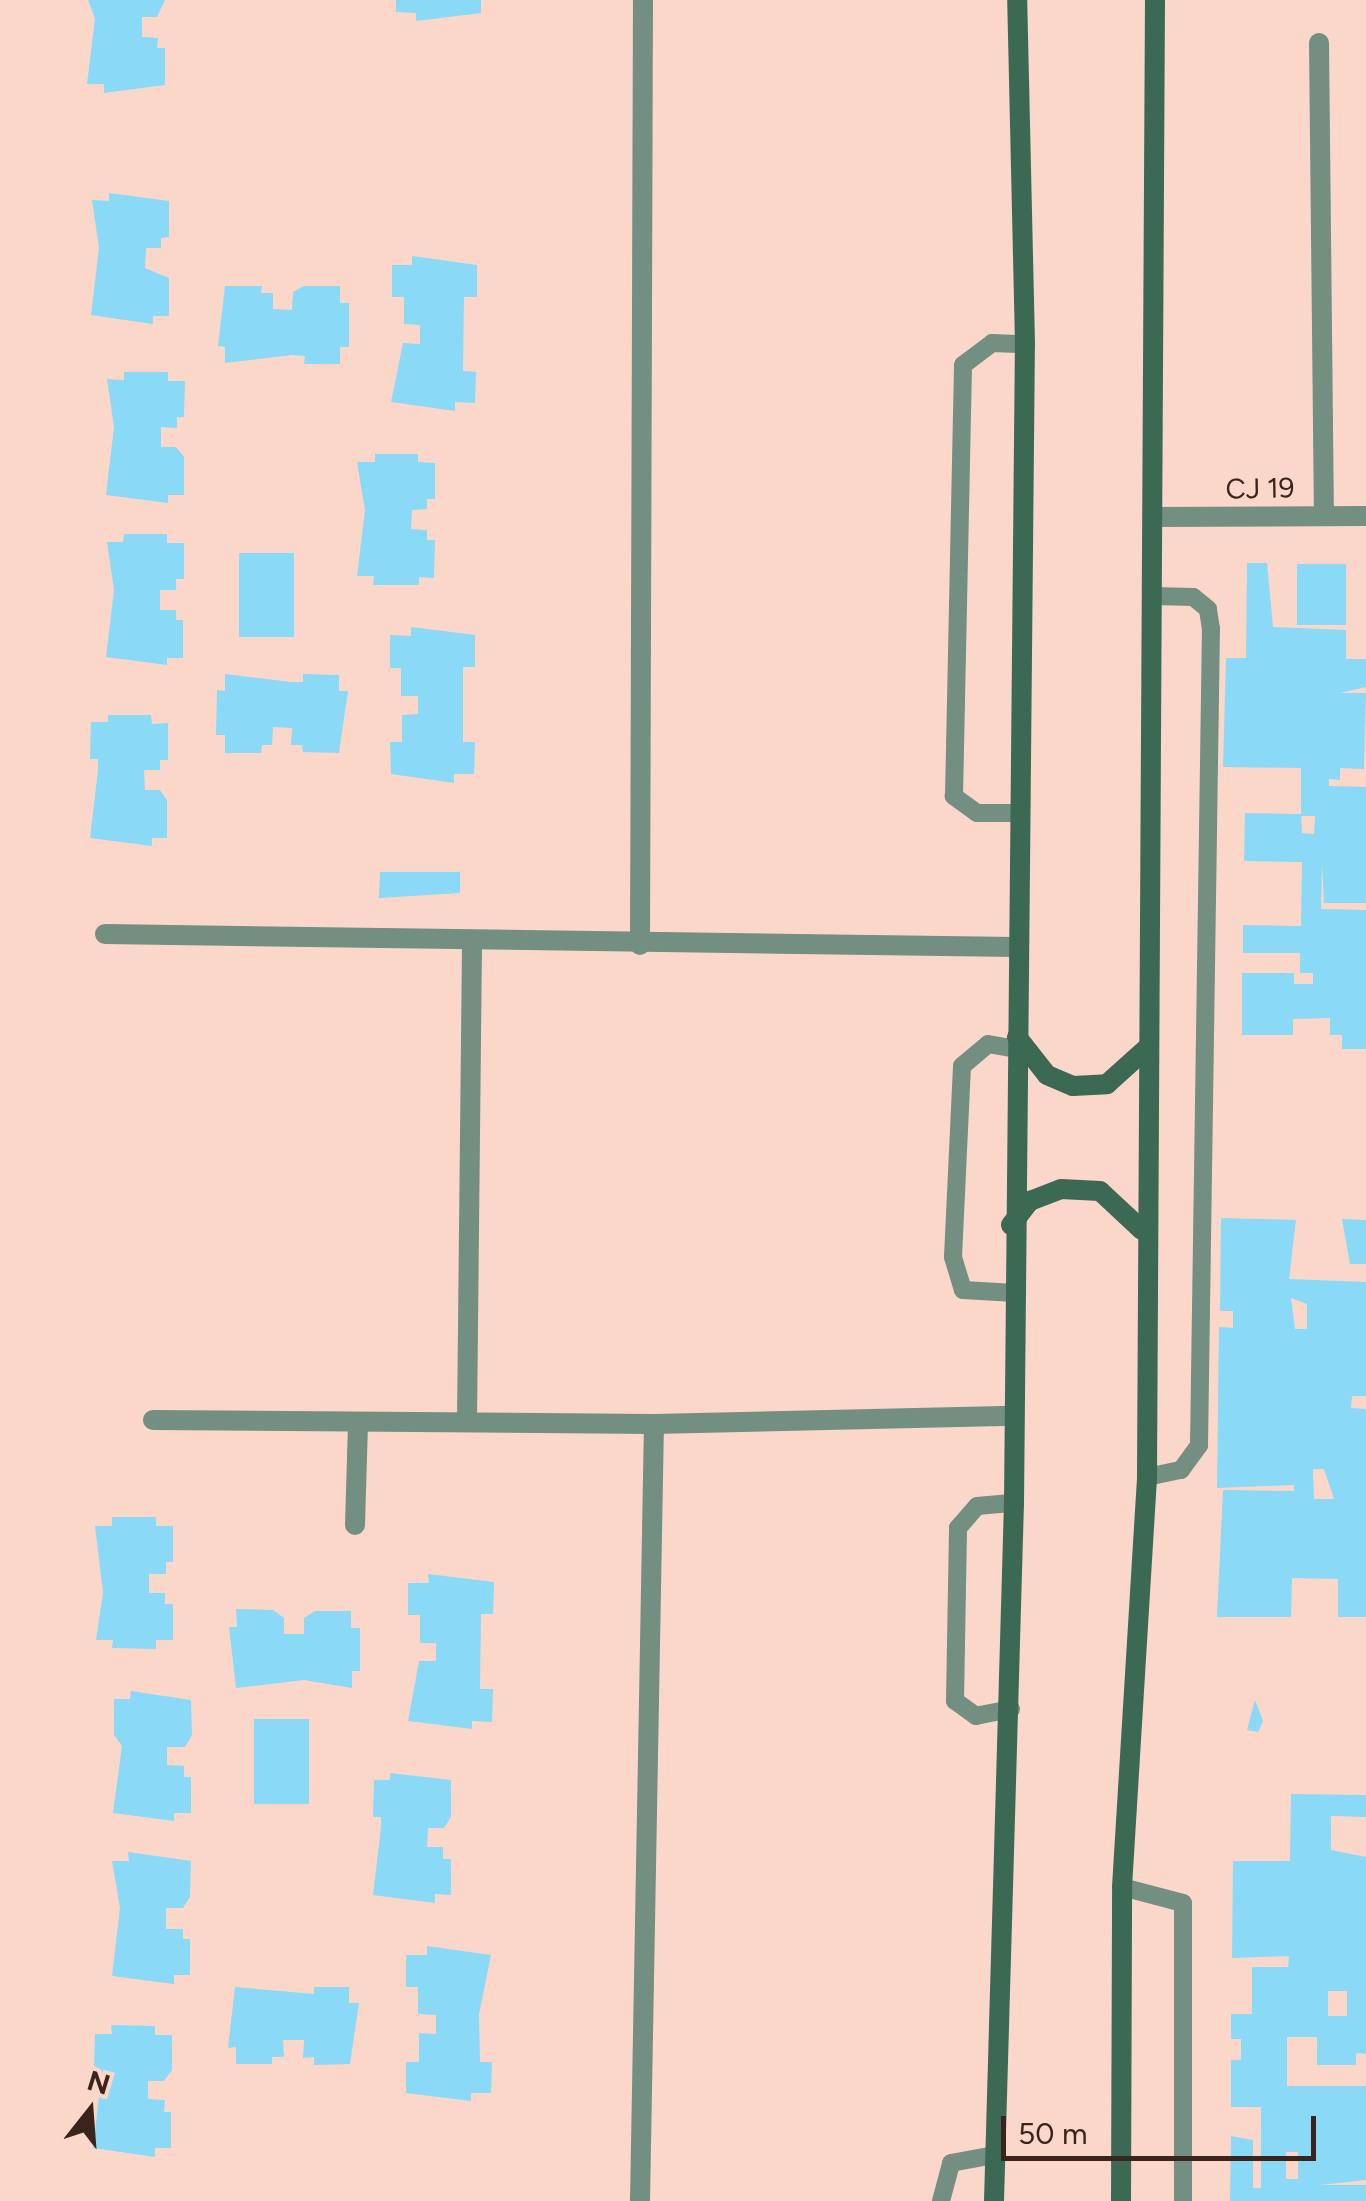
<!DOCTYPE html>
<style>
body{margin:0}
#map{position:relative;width:1366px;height:2201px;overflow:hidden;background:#fbd7c9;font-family:Figtree,sans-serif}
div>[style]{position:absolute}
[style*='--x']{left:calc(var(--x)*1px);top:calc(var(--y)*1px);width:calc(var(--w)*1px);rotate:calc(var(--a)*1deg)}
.building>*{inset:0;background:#89d9f7;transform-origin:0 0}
.service>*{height:18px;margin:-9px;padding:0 9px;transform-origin:9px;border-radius:9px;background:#728f81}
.minor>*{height:20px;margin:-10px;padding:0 10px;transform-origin:10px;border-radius:10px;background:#728f81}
.secondary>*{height:20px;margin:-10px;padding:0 10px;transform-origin:10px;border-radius:10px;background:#3b6954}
span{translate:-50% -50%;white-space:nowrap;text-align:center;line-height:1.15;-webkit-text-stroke:8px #fbd7c9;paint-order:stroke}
.street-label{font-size:28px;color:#3a241b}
.north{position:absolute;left:40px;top:2061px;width:100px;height:100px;-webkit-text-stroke:8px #fbd7c9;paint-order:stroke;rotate:17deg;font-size:28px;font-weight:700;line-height:40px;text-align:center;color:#3a241b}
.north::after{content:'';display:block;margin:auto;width:35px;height:45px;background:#3a241b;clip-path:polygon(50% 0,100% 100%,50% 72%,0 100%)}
.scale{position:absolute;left:1001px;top:2116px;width:315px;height:45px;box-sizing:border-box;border:5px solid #3a241b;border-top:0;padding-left:12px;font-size:30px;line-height:35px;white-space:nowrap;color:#3a241b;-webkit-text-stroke:8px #fbd7c9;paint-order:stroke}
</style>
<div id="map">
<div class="building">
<div style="clip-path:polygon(88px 0,165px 0,157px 17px,142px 17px,142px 37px,158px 38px,157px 48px,165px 48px,165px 85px,104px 93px,104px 84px,87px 84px,95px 18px)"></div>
<div style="clip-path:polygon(396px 0,481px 0,481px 13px,416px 21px,416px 13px,396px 12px)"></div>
<div style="clip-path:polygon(109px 193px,169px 201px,169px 237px,161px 238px,161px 248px,146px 248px,145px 268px,169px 278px,169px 316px,153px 316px,153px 324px,91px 315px,99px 248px,92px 200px,109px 201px)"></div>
<div style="clip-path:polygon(412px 256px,477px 265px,477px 297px,464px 297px,463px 371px,476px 372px,475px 403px,455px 402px,455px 411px,391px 402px,403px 343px,420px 344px,420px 325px,404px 324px,404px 297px,392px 297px,392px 265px,412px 265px)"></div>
<div style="clip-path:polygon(225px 286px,262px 286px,261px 293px,273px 293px,273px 309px,292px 310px,293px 292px,304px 286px,340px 286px,340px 303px,349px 303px,349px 347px,340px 347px,340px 364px,304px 364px,305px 356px,292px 355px,225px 363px,225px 347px,218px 346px)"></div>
<div style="clip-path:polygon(124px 372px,168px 372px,168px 381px,185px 381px,184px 417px,177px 417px,177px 428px,161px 427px,161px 447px,176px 447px,184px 457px,184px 495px,168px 495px,168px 503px,106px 495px,114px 427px,107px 379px,124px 380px)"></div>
<div style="clip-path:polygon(375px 454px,418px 454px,418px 462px,435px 463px,435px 499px,427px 499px,427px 509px,412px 510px,411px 529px,427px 530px,427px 540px,435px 540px,434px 578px,419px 577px,419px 585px,373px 585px,374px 576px,357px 576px,365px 510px,357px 462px,375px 462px)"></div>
<div style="clip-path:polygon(124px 534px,167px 534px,167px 543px,184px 543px,184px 579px,176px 579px,176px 590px,160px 590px,160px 610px,176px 610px,176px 620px,183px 620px,183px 658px,167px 658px,167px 665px,106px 657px,114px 590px,107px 542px,123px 542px)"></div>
<div style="left:239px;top:553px;width:55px;height:84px"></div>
<div style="clip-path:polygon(1247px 563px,1267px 563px,1273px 627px,1346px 630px,1346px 659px,1366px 659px,1366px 687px,1340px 693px,1366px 693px,1364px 769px,1340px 768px,1340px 780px,1329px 779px,1329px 786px,1366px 787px,1366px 903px,1324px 903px,1322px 863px,1321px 909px,1366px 910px,1366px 1049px,1342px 1049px,1342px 1035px,1330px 1035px,1330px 1018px,1293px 1019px,1293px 1035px,1242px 1035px,1242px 973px,1294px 973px,1294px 984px,1313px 984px,1313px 973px,1300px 973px,1300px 953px,1243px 953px,1243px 925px,1301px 926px,1302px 862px,1244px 861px,1245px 813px,1301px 814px,1302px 833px,1314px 834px,1315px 816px,1301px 816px,1301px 768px,1223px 767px,1226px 658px,1246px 658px)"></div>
<div style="left:1297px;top:564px;width:49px;height:61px"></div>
<div style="clip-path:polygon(411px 627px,475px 635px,475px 667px,463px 667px,463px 742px,475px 742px,474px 774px,454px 774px,454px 783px,391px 774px,390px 742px,402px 742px,402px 715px,418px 714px,418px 696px,401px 696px,401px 668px,390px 668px,390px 635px,411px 636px)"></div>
<div style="clip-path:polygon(225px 674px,291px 682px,303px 682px,303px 674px,339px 675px,339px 691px,348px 691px,339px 753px,303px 752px,302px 745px,291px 745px,292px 728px,273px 727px,272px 745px,262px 745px,261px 753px,225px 753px,225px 735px,216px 735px,217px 690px,225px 691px)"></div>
<div style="clip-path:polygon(108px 715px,151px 715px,152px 724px,168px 723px,168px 760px,160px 760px,160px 770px,144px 770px,145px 790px,160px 790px,167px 800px,167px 838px,152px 838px,152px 846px,90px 838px,98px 770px,98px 759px,90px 759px,91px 722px,108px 722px)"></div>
<div style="clip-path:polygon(380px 872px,460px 872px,460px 893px,379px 898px)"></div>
<div style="clip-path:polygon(evenodd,1221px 1218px,1296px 1220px,1289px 1279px,1366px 1282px,1366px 1396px,1352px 1396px,1351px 1408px,1366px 1409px,1366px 1617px,1338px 1617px,1338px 1579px,1292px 1578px,1291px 1617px,1217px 1617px,1223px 1490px,1294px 1491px,1294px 1485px,1217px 1488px,1219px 1327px,1233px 1328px,1233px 1311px,1220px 1311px,1221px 1218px,1291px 1298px,1307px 1304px,1307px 1329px,1295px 1329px,1291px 1298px,1221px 1218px,1313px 1469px,1324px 1469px,1334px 1499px,1314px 1499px,1313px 1469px)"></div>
<div style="clip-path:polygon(1342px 1219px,1366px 1220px,1366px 1264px,1350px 1264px)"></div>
<div style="clip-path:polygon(112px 1517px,156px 1517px,156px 1526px,173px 1526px,173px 1562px,166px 1562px,166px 1574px,149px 1574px,149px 1593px,165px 1593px,165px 1604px,173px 1604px,173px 1640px,156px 1640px,156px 1649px,112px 1648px,113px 1640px,96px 1640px,103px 1593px,95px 1526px,112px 1526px)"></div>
<div style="clip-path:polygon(428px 1574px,494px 1582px,493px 1614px,481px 1614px,480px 1689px,493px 1689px,492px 1722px,472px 1721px,472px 1729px,408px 1721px,419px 1661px,436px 1661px,436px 1643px,420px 1643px,420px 1615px,408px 1615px,408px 1583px,429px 1583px)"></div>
<div style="clip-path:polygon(236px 1609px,273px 1610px,284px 1618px,284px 1634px,304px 1634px,304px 1618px,315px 1611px,351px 1611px,351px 1628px,360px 1628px,360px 1671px,352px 1671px,352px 1688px,304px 1680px,236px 1688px,229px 1627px,237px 1627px)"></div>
<div style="clip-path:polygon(131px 1691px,191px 1700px,192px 1735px,185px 1747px,167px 1747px,167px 1765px,184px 1766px,184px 1777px,191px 1777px,191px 1813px,174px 1813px,174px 1821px,113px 1813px,122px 1746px,114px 1735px,114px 1699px,130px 1699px)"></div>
<div style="clip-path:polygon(1255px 1700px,1263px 1721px,1258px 1732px,1247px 1730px)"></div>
<div style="left:254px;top:1719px;width:55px;height:85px"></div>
<div style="clip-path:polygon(390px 1773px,451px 1780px,451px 1817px,444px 1828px,428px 1828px,427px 1847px,443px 1847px,443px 1859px,451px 1859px,451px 1895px,435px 1894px,435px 1903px,373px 1895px,381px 1828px,381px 1817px,373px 1817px,374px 1780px,390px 1780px)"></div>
<div style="clip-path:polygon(evenodd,1291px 1794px,1366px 1795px,1366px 1817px,1331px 1816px,1331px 1850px,1366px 1857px,1366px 2054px,1356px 2053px,1356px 2065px,1317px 2065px,1317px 2037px,1287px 2037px,1287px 2086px,1366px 2086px,1366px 2180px,1320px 2185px,1366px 2185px,1366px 2201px,1230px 2201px,1231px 2136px,1253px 2140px,1253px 2188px,1261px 2188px,1261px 2107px,1231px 2107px,1231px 2060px,1241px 2060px,1241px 2039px,1231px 2039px,1231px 2014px,1252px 2014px,1252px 1967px,1288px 1967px,1289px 1956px,1232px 1958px,1233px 1861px,1290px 1861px,1291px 1794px,1328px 1991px,1347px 1991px,1347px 2016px,1328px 2016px,1328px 1991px,1291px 1794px,1286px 2152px,1298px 2152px,1298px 2179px,1286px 2179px,1286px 2152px)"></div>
<div style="clip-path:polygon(128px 1852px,191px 1861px,190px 1897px,183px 1908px,166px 1908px,166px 1929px,183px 1929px,183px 1939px,190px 1939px,190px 1975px,174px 1975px,174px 1984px,112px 1976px,120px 1908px,112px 1861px,129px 1861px)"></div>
<div style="clip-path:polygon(427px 1946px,491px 1955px,479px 2014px,480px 2062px,492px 2062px,491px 2093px,471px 2093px,471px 2101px,406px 2093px,406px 2062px,419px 2062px,419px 2033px,436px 2034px,436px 2015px,418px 2014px,418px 1987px,406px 1987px,406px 1955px,427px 1955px)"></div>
<div style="clip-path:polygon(235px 1987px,314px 1994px,314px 1987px,349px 1987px,349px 2003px,359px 2003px,350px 2064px,314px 2065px,314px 2057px,303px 2058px,304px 2040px,283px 2040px,284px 2057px,272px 2057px,272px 2064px,236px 2064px,236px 2047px,228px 2048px)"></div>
<div style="clip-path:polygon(111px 2025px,155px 2026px,155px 2035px,172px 2035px,172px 2070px,164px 2081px,148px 2081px,148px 2099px,165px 2100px,164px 2112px,171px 2112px,171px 2148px,155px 2148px,155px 2157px,93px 2148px,102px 2071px,94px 2071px,95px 2034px,112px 2034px)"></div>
</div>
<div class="service">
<div style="--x:1016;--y:813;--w:39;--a:180"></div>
<div style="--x:977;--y:813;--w:29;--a:-144"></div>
<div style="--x:954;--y:796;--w:431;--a:-88.8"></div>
<div style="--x:963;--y:365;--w:36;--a:-37"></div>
<div style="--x:992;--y:343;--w:33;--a:2"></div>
<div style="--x:1015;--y:1293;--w:52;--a:-176.7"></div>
<div style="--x:963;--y:1290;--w:34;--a:-107"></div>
<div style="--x:953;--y:1257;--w:191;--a:-87.3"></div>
<div style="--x:962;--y:1066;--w:34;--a:-40"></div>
<div style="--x:988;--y:1044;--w:27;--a:10"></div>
<div style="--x:1147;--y:1477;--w:35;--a:-12"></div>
<div style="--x:1181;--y:1470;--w:31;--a:-54"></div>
<div style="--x:1199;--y:1445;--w:816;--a:-89.16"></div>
<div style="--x:1211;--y:629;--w:20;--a:-99"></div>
<div style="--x:1208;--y:609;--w:19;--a:-141"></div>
<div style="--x:1193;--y:597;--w:40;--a:-178.6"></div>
<div style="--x:1011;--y:1709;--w:36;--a:169"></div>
<div style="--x:976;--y:1716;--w:26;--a:-144"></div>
<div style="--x:955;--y:1701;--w:173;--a:-89"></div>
<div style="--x:958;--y:1528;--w:29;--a:-49"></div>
<div style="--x:977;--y:1506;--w:37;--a:-5"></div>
<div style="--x:1122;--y:1887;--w:63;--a:14.7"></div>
<div style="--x:1183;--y:1903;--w:298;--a:90"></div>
<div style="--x:941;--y:2201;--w:39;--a:-75"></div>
<div style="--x:951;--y:2163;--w:44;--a:-10.5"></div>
</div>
<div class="minor">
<div style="--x:1319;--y:43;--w:471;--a:89.4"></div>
<div style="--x:1154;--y:517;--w:212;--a:-0.3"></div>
<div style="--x:105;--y:934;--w:911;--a:0.82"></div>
<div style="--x:640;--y:945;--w:945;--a:-89.82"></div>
<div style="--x:153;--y:1420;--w:501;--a:0.46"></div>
<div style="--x:654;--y:1424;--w:360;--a:-1.3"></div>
<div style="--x:467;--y:1422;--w:480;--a:-89.4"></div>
<div style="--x:355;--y:1525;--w:103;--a:-88.3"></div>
<div style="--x:640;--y:2201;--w:777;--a:-88.97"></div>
</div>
<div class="secondary">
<div style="--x:1017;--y:1037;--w:48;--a:51.7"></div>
<div style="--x:1047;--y:1075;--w:28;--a:23"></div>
<div style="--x:1073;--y:1086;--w:34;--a:-3"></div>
<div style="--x:1107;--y:1084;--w:54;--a:-42"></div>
<div style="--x:1011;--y:1225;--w:31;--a:-52"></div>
<div style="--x:1030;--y:1201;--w:33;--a:-21"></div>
<div style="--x:1061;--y:1189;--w:39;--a:3"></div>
<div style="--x:1100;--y:1191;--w:57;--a:42.9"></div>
<div style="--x:994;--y:2201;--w:698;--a:-88.36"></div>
<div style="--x:1014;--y:1503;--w:1159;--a:-89.46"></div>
<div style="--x:1025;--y:344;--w:344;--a:-91.3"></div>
<div style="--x:1121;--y:2201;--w:314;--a:-89.8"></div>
<div style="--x:1122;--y:1887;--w:411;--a:-86.5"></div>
<div style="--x:1147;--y:1477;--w:1477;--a:-89.69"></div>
</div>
<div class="street-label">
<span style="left:1260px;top:488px;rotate:-1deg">CJ 19</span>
</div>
<div class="north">N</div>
<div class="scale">50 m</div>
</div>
